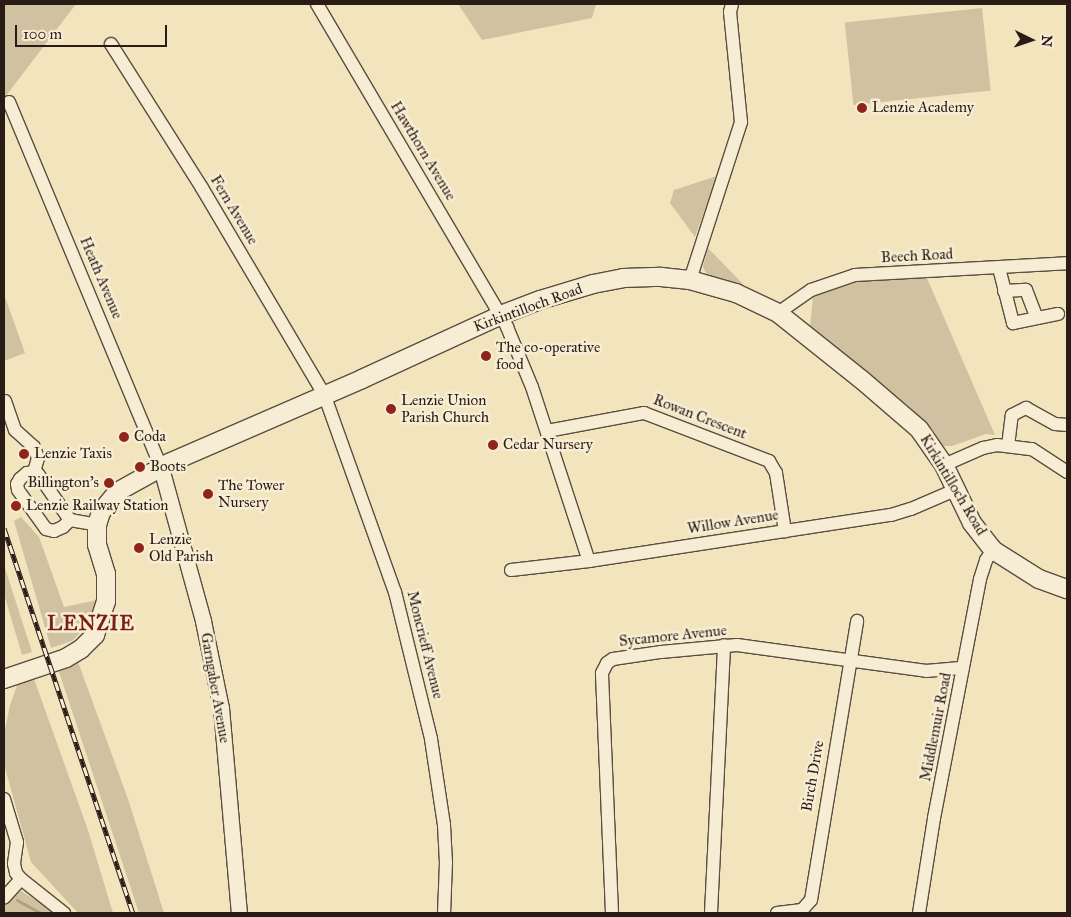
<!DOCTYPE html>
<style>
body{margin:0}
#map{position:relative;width:1071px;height:917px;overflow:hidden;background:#f2e4bd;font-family:"IM FELL Great Primer",serif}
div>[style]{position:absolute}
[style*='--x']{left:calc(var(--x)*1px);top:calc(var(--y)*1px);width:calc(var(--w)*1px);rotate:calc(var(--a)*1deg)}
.green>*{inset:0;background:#d0c2a0;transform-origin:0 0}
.stream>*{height:3px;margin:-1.5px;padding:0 1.5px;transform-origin:1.5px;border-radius:1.5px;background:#aea084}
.roads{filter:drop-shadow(1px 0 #5b4d3f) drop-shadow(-1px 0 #5b4d3f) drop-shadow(0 1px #5b4d3f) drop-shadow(0 -1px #5b4d3f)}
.minor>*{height:12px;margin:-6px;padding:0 6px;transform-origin:6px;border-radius:6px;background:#f7edd4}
.tertiary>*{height:15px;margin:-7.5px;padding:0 7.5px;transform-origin:7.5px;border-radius:7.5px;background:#f7edd4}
.secondary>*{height:18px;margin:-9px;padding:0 9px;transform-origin:9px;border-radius:9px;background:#f7edd4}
.rail>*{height:5px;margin-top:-2.5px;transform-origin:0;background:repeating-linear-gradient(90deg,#f7edd4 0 9px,#291b15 0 18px);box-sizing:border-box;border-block:1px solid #291b15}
.dots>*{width:14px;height:14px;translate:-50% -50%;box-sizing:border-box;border:2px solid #f7edd4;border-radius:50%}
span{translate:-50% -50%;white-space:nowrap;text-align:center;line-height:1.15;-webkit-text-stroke:5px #f7edd4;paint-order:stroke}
.poi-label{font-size:15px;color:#291b15}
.left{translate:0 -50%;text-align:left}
.right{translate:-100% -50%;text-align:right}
.street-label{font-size:15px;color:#291b15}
.district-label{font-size:20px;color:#7a1f14;font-weight:700;letter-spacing:1px}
.frame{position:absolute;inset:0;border:5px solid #291b15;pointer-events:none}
.north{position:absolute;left:1006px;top:15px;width:50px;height:50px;-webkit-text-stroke:4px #f7edd4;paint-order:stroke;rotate:94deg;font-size:14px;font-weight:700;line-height:20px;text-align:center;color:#291b15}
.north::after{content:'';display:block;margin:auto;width:18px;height:22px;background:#291b15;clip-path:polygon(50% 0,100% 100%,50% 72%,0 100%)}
.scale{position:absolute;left:15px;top:25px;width:152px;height:22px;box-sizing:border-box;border:2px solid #291b15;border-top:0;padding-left:6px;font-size:15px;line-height:18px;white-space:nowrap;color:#291b15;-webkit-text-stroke:4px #f7edd4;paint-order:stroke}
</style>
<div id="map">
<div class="green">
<div style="clip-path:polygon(4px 4px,76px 4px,5px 97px,4px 94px)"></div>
<div style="clip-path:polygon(458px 4px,596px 4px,592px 18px,482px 40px)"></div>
<div style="left:982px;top:8px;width:83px;height:138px;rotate:84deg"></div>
<div style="clip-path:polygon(717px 176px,695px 237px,670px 203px,674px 190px)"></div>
<div style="clip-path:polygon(708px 248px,744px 285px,707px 275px,703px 267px)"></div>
<div style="clip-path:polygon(926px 276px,995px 435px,986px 434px,952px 446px,943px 446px,925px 424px,810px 326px,813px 297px,821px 292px,856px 282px)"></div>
<div style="clip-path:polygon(4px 294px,25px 353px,4px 361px)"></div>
<div style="clip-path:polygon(21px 517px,39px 537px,64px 607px,97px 600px,89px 624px,72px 641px,51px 648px,14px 521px)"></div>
<div style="clip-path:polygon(4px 565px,32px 652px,22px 655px,4px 594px)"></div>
<div style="clip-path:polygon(77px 659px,128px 799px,164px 913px,139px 913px,58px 669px)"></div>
<div style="clip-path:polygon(33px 676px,88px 830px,113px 913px,78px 913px,31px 862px,4px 764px,4px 735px,10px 705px,19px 680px)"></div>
<div style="clip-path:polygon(21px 891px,42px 904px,54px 913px,4px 913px,4px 906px)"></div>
</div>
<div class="stream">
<div style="--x:17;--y:900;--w:26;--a:29"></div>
</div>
<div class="roads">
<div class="minor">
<div style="--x:317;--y:4;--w:375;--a:59.5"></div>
<div style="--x:507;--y:327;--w:65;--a:67.4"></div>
<div style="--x:532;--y:387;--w:183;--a:71.9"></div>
<div style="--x:111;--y:44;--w:170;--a:57.7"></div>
<div style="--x:202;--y:188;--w:239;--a:59.4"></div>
<div style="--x:324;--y:394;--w:210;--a:70.3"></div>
<div style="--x:395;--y:592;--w:151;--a:76.2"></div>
<div style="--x:431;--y:739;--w:87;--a:81.4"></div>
<div style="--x:444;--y:825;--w:37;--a:87"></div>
<div style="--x:446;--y:862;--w:51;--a:92.2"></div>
<div style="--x:9;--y:102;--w:396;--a:67.4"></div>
<div style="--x:999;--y:268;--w:57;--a:75.7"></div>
<div style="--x:1013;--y:323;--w:46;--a:-11.3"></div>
<div style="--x:690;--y:280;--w:166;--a:-72.1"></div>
<div style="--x:741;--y:122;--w:111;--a:-95.7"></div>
<div style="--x:730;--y:12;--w:8;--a:-76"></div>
<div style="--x:1004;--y:291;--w:22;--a:-3"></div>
<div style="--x:1026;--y:290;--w:30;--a:69"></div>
<div style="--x:778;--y:313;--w:40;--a:-34.9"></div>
<div style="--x:811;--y:290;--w:46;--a:-18.8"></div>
<div style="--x:855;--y:275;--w:212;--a:-3.2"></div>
<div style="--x:5;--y:401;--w:31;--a:71"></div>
<div style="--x:15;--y:430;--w:25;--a:42"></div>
<div style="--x:34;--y:447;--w:12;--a:70"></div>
<div style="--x:38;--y:458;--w:15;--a:106"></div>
<div style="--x:547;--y:431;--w:99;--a:-10.5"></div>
<div style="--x:644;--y:413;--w:134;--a:21"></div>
<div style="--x:769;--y:461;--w:14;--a:60"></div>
<div style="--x:776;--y:473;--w:59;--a:81.2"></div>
<div style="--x:1008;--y:446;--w:31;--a:-83"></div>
<div style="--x:1012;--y:415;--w:16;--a:-27"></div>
<div style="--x:1026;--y:408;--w:33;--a:29"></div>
<div style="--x:1055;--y:424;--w:12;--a:5"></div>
<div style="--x:944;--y:465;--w:43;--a:-23.6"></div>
<div style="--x:983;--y:448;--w:14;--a:-12"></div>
<div style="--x:997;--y:445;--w:35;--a:7"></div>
<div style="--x:1032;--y:449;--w:42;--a:33.3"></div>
<div style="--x:70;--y:520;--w:10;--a:135"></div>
<div style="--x:63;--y:527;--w:10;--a:156"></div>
<div style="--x:54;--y:531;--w:8;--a:-166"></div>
<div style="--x:46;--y:529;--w:48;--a:-125.7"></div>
<div style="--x:18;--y:490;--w:6;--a:-99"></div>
<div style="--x:17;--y:484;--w:6;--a:-59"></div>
<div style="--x:20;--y:479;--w:9;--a:-41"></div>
<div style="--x:27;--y:473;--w:7;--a:-8"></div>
<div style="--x:34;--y:472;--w:4;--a:27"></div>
<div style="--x:38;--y:474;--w:56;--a:55.2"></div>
<div style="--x:70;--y:520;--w:27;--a:10"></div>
<div style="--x:511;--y:570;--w:79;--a:-6.6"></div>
<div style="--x:589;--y:561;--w:305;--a:-8.7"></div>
<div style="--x:891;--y:515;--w:21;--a:-17"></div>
<div style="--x:911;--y:509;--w:48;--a:-23.4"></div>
<div style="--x:4;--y:799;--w:45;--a:73.2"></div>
<div style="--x:17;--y:842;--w:22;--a:98"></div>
<div style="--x:14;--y:864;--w:9;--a:77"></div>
<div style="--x:16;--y:873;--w:8;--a:50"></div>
<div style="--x:21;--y:879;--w:25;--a:132"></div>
<div style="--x:21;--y:879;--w:55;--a:38.3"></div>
<div style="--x:612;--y:913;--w:240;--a:-92.4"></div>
<div style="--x:602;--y:673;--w:11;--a:-63"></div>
<div style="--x:607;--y:663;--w:7;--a:-34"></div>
<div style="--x:613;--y:659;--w:49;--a:-8.3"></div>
<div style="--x:661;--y:652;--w:76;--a:-5.3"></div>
<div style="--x:737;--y:645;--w:191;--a:7.8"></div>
<div style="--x:926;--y:671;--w:37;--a:-5"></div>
<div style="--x:711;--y:913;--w:268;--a:-87.2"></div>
<div style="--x:777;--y:913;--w:25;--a:-7"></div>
<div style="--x:802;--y:910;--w:13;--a:-48"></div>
<div style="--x:811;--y:900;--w:283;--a:-80.6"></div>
<div style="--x:919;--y:913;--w:96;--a:-81"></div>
<div style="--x:934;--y:818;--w:243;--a:-79.1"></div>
<div style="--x:980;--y:579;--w:20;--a:-72"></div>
<div style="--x:986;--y:560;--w:12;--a:-55"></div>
</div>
<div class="tertiary">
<div style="--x:161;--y:468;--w:159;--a:74.6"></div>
<div style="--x:203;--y:621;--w:89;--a:78.3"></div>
<div style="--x:221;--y:708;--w:206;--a:85"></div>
</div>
<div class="secondary">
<div style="--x:4;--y:679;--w:65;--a:-18.7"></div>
<div style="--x:66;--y:658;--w:17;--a:-31"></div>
<div style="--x:81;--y:649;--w:20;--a:-45"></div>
<div style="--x:95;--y:635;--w:35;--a:-72"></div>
<div style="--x:106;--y:602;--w:28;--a:-90"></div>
<div style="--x:106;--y:574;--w:30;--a:-107"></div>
<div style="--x:97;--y:545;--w:20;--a:-90"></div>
<div style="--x:97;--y:525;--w:14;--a:-73"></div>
<div style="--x:101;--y:512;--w:26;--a:-51"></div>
<div style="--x:117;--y:492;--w:60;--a:-29.1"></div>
<div style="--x:169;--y:463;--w:210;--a:-23.5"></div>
<div style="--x:362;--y:379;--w:153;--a:-24.7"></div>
<div style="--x:501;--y:315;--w:42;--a:-21"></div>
<div style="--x:540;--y:300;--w:55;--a:-16.8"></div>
<div style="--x:593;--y:284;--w:31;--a:-11"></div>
<div style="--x:623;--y:278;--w:38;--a:-2"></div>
<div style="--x:661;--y:277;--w:29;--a:6"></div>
<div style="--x:690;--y:280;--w:48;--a:15.8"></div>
<div style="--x:736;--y:293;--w:47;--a:25.5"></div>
<div style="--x:778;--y:313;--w:107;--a:38.6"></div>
<div style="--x:862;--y:380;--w:75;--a:40.7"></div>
<div style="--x:919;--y:429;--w:44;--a:55.2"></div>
<div style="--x:944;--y:465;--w:64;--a:64.2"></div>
<div style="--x:972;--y:523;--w:34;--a:52"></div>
<div style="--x:993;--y:550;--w:54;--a:32.2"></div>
<div style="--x:1039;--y:579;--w:30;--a:20"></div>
</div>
</div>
<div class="rail">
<div style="--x:4;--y:528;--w:406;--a:71.5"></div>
</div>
<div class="dots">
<div style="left:862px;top:108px;background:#8f2418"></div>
<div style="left:486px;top:356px;background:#8f2418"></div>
<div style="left:391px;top:409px;background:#8f2418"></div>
<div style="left:124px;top:437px;background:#8f2418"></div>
<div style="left:493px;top:445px;background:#8f2418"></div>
<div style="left:24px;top:454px;background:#8f2418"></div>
<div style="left:140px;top:467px;background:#8f2418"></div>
<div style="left:109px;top:483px;background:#8f2418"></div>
<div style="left:208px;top:494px;background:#8f2418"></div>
<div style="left:16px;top:506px;background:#8f2418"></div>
<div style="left:139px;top:548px;background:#8f2418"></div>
</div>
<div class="poi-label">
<span class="left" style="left:872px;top:108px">Lenzie Academy</span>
<span class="left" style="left:496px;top:356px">The co-operative<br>food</span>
<span class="left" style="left:401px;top:409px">Lenzie Union<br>Parish Church</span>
<span class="left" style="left:134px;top:437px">Coda</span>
<span class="left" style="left:503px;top:445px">Cedar Nursery</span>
<span class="left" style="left:34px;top:454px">Lenzie Taxis</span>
<span class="left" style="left:150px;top:467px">Boots</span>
<span class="right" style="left:99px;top:483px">Billington's</span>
<span class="left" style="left:218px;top:494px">The Tower<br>Nursery</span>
<span class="left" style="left:26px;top:506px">Lenzie Railway Station</span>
<span class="left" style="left:149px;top:548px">Lenzie<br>Old Parish</span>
</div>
<div class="street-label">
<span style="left:423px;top:151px;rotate:59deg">Hawthorn Avenue</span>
<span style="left:234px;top:210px;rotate:59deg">Fern Avenue</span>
<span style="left:917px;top:256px;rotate:-3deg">Beech Road</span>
<span style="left:101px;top:278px;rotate:67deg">Heath Avenue</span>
<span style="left:528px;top:308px;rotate:-20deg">Kirkintilloch Road</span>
<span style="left:700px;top:417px;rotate:21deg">Rowan Crescent</span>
<span style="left:953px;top:485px;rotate:59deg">Kirkintilloch Road</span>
<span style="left:733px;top:522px;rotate:-9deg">Willow Avenue</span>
<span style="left:673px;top:636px;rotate:-6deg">Sycamore Avenue</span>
<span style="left:425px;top:645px;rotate:76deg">Moncrieff Avenue</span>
<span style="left:215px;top:688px;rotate:80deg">Garngaber Avenue</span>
<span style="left:936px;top:727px;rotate:-79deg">Middlemuir Road</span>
<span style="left:813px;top:776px;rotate:-80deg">Birch Drive</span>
</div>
<div class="district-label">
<span style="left:91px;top:623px">LENZIE</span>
</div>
<div class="frame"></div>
<div class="north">N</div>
<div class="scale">100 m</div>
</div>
